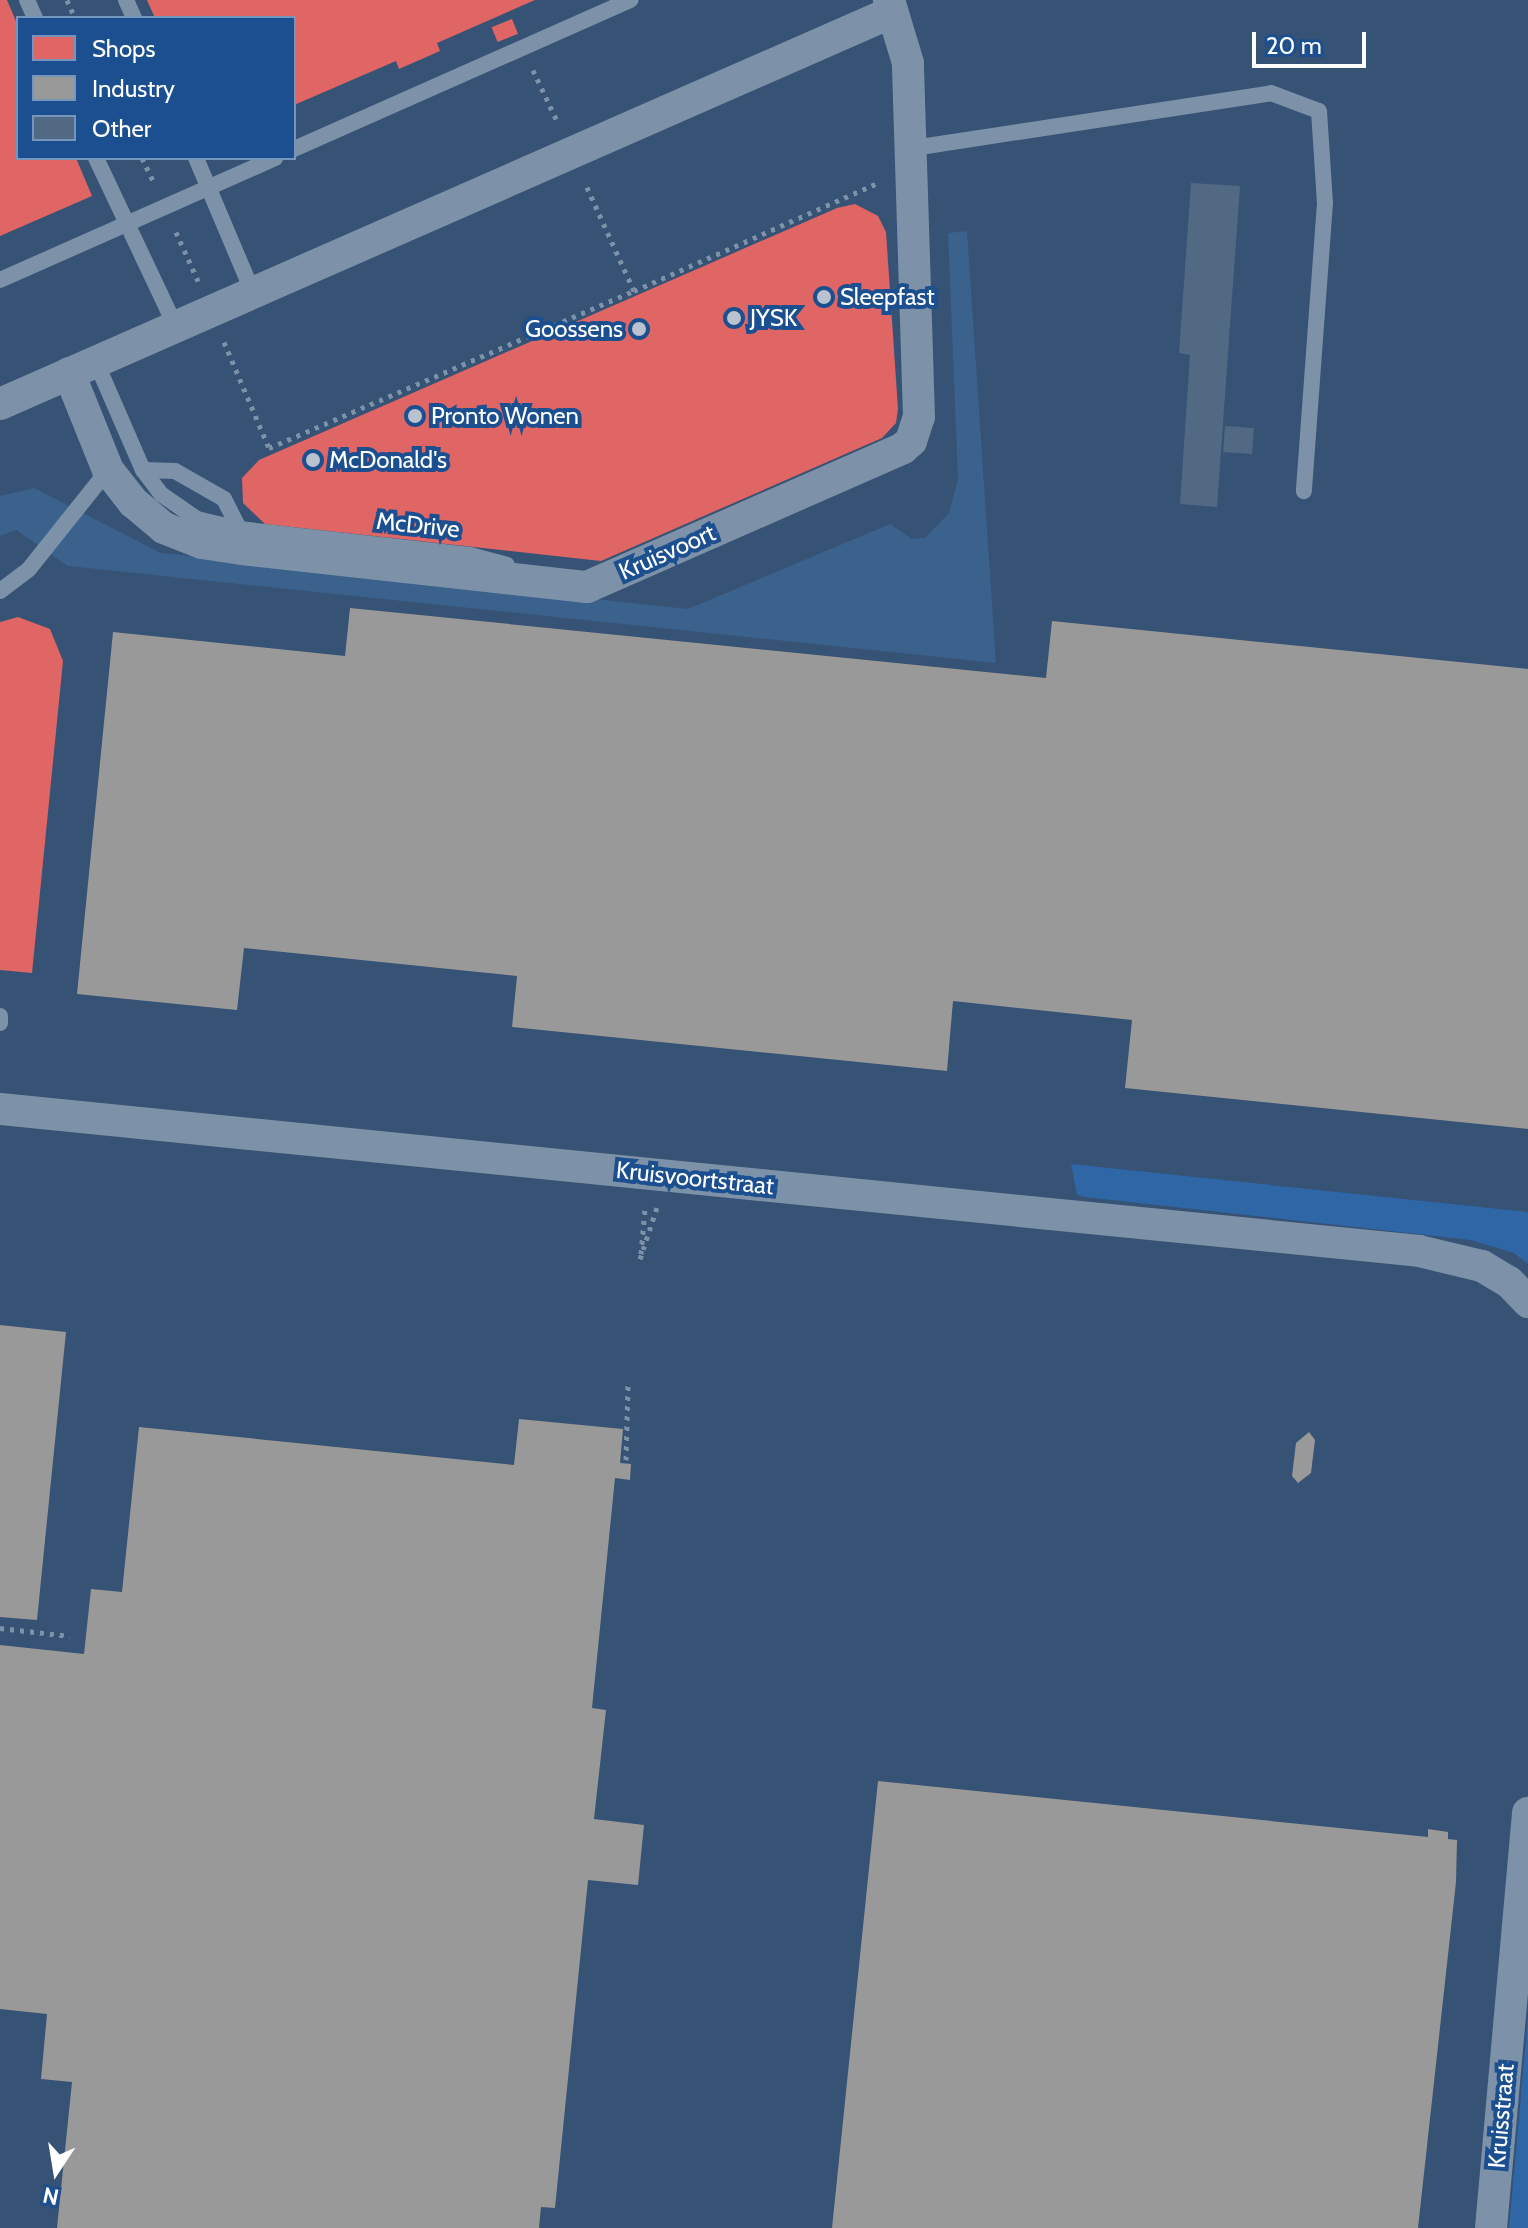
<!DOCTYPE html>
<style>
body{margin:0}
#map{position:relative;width:1528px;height:2228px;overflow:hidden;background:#365274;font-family:Cabin,sans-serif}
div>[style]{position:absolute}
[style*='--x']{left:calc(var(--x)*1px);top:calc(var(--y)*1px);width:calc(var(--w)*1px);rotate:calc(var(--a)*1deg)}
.green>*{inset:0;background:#2f66a5}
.water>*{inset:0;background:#3b618d}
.shops>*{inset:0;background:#e06666;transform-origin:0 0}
.industry>*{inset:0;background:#999}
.building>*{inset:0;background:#526984;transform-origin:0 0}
.path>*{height:5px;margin-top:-2.5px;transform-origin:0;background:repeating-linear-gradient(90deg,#7d92a8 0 4px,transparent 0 10px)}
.lane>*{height:16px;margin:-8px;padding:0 8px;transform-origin:8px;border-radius:8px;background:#7d92a8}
.street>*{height:32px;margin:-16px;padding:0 16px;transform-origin:16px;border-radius:16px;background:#7d92a8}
.dots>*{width:22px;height:22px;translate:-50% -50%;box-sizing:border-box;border:4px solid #1b4f8f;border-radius:50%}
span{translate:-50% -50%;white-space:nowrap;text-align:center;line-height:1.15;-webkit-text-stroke:8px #1b4f8f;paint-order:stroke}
.poi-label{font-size:24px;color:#fff}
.left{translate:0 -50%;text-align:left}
.right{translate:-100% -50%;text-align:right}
.street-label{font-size:24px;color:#fff}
.legend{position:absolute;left:16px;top:16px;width:280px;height:144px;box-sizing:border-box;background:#1b4f8f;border:2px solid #7695bc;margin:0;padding:10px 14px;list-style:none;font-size:24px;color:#fff}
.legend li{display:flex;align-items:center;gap:16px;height:40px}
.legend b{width:40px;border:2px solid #7695bc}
.north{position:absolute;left:16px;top:2132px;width:80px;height:80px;-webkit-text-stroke:6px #1b4f8f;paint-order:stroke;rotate:192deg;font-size:22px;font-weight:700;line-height:32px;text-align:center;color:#fff}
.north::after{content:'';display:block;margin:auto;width:28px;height:36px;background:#fff;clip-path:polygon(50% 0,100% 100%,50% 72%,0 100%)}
.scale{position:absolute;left:1252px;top:32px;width:114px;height:36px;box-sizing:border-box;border:4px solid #fff;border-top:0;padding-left:10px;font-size:24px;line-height:28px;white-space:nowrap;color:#fff;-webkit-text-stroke:6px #1b4f8f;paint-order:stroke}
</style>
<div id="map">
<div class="green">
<div style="clip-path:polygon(1071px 1164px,1528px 1212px,1528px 1264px,1514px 1253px,1471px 1240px,1085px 1197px,1077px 1195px)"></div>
<div style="clip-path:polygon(1528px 2017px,1528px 2228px,1509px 2228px)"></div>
</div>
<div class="water">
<div style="clip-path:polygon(967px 231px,996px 663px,68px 566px,16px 530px,0 536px,0 496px,34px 488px,161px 553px,688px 609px,890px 524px,912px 539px,925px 538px,949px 513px,958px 479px,948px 233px)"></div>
</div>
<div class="shops">
<div style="clip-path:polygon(0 0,7px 0,18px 26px,18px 158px,76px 158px,92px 196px,0 236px)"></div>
<div style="clip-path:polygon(147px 0,535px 0,437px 43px,440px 51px,399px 69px,396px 61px,294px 105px,294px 18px,155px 18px)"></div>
<div style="left:512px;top:19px;width:16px;height:22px;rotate:68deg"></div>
<div style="clip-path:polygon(855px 204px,878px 216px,886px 232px,898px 409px,896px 423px,882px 438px,601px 561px,265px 524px,243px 503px,242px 478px,259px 460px,837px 208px)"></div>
<div style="clip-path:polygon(18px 617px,50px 629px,63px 661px,32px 973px,0 970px,0 622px)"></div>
</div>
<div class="industry">
<div style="clip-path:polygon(350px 608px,1046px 678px,1052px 621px,1528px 669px,1528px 1129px,1125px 1088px,1132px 1020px,953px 1001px,947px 1071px,512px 1027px,517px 976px,244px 948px,237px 1010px,77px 994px,113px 632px,345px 656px)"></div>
<div style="clip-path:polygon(0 1325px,66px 1332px,37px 1620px,0 1617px)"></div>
<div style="clip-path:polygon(519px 1419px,623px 1429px,620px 1463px,631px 1464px,630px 1480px,615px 1478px,592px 1708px,606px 1710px,594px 1819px,644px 1825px,638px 1885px,588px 1880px,555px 2208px,541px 2207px,539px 2228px,57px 2228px,72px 2082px,41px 2079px,47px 2014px,0 2009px,0 1645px,84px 1654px,91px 1589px,122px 1592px,139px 1427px,514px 1465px)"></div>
<div style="clip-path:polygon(1309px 1432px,1315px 1440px,1311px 1473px,1298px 1483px,1292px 1476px,1296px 1443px)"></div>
<div style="clip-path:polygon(878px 1781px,1428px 1837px,1428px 1829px,1448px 1832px,1448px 1839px,1457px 1840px,1456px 1882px,1418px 2228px,832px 2228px)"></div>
</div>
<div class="building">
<div style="clip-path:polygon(1191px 183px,1240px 186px,1217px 507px,1180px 504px,1190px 355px,1179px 353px)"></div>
<div style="left:1225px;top:426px;width:29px;height:26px;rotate:4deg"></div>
</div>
<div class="path">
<div style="--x:67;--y:0;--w:20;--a:66"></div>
<div style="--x:533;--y:70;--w:59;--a:64.7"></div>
<div style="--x:142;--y:158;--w:28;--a:64"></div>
<div style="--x:176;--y:232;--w:54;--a:65.8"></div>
<div style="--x:634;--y:291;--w:267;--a:-23.9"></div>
<div style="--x:224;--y:342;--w:115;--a:67"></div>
<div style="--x:269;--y:448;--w:397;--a:-23.3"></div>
<div style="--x:634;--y:291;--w:119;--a:-114.4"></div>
<div style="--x:641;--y:1254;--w:46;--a:-85"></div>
<div style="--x:640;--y:1259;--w:55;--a:-71.9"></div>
<div style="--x:626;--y:1460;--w:75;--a:-88.5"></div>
<div style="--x:0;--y:1628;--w:70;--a:6.5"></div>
</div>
<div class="lane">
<div style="--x:27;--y:0;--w:20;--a:66"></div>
<div style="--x:126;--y:0;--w:20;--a:66"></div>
<div style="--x:294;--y:149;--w:368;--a:-23.9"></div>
<div style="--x:907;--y:149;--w:368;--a:-8.7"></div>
<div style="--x:1271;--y:93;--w:51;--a:20.6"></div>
<div style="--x:1319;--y:111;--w:92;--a:86.3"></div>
<div style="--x:1325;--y:203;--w:289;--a:94.2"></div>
<div style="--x:96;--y:158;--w:187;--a:64.7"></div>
<div style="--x:196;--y:158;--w:147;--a:67.1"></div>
<div style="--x:0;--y:280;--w:301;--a:-23.9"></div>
<div style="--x:96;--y:362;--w:118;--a:66.5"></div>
<div style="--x:143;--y:470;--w:30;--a:53"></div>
<div style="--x:161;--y:494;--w:44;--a:34.8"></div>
<div style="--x:197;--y:519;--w:43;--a:13.4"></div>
<div style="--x:239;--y:529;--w:232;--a:6.4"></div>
<div style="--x:470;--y:555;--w:38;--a:15"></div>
<div style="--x:143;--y:470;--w:32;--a:2"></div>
<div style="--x:175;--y:471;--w:56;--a:29.7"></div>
<div style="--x:224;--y:499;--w:34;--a:63"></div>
<div style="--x:0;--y:591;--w:36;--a:-37"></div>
<div style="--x:29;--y:569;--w:127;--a:-51.4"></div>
<div style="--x:0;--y:1016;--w:7;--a:90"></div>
</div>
<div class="street">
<div style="--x:69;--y:373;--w:105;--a:68.1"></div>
<div style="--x:108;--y:470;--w:41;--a:52"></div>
<div style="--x:133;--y:502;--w:40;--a:40"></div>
<div style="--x:164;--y:528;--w:41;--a:21.5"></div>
<div style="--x:202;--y:543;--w:40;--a:8.5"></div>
<div style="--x:242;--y:549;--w:347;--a:6.3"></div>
<div style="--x:587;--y:587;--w:345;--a:-23.7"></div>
<div style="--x:903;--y:448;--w:11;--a:-41"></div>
<div style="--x:911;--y:441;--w:25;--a:-72"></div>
<div style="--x:919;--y:417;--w:354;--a:-91.8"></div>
<div style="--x:908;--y:63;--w:66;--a:-106.8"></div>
<div style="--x:0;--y:404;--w:972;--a:-23.72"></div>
<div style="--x:0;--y:1109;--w:1426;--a:5.71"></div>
<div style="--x:1419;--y:1251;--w:65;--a:13.4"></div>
<div style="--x:1482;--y:1266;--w:31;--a:31"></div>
<div style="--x:1509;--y:1282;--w:28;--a:46"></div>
<div style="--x:1491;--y:2228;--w:417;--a:-84.9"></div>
</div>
<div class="dots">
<div style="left:824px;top:297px;background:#b9c2ce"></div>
<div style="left:734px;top:318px;background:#b9c2ce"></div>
<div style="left:639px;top:329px;background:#b9c2ce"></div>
<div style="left:415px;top:416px;background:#b9c2ce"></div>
<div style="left:313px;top:460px;background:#b9c2ce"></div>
</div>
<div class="poi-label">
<span class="left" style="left:840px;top:297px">Sleepfast</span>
<span class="left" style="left:750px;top:318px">JYSK</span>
<span class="right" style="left:623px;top:329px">Goossens</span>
<span class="left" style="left:431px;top:416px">Pronto Wonen</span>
<span class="left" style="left:329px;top:460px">McDonald's</span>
</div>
<div class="street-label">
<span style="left:418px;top:525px;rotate:6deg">McDrive</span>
<span style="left:667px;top:552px;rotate:-24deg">Kruisvoort</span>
<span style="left:695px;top:1178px;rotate:6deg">Kruisvoortstraat</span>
<span style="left:1501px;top:2116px;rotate:-85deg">Kruisstraat</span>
</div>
<ul class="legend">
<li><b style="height:22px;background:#e06666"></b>Shops</li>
<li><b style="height:22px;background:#999"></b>Industry</li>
<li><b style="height:22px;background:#526984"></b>Other</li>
</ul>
<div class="north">N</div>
<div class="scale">20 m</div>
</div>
